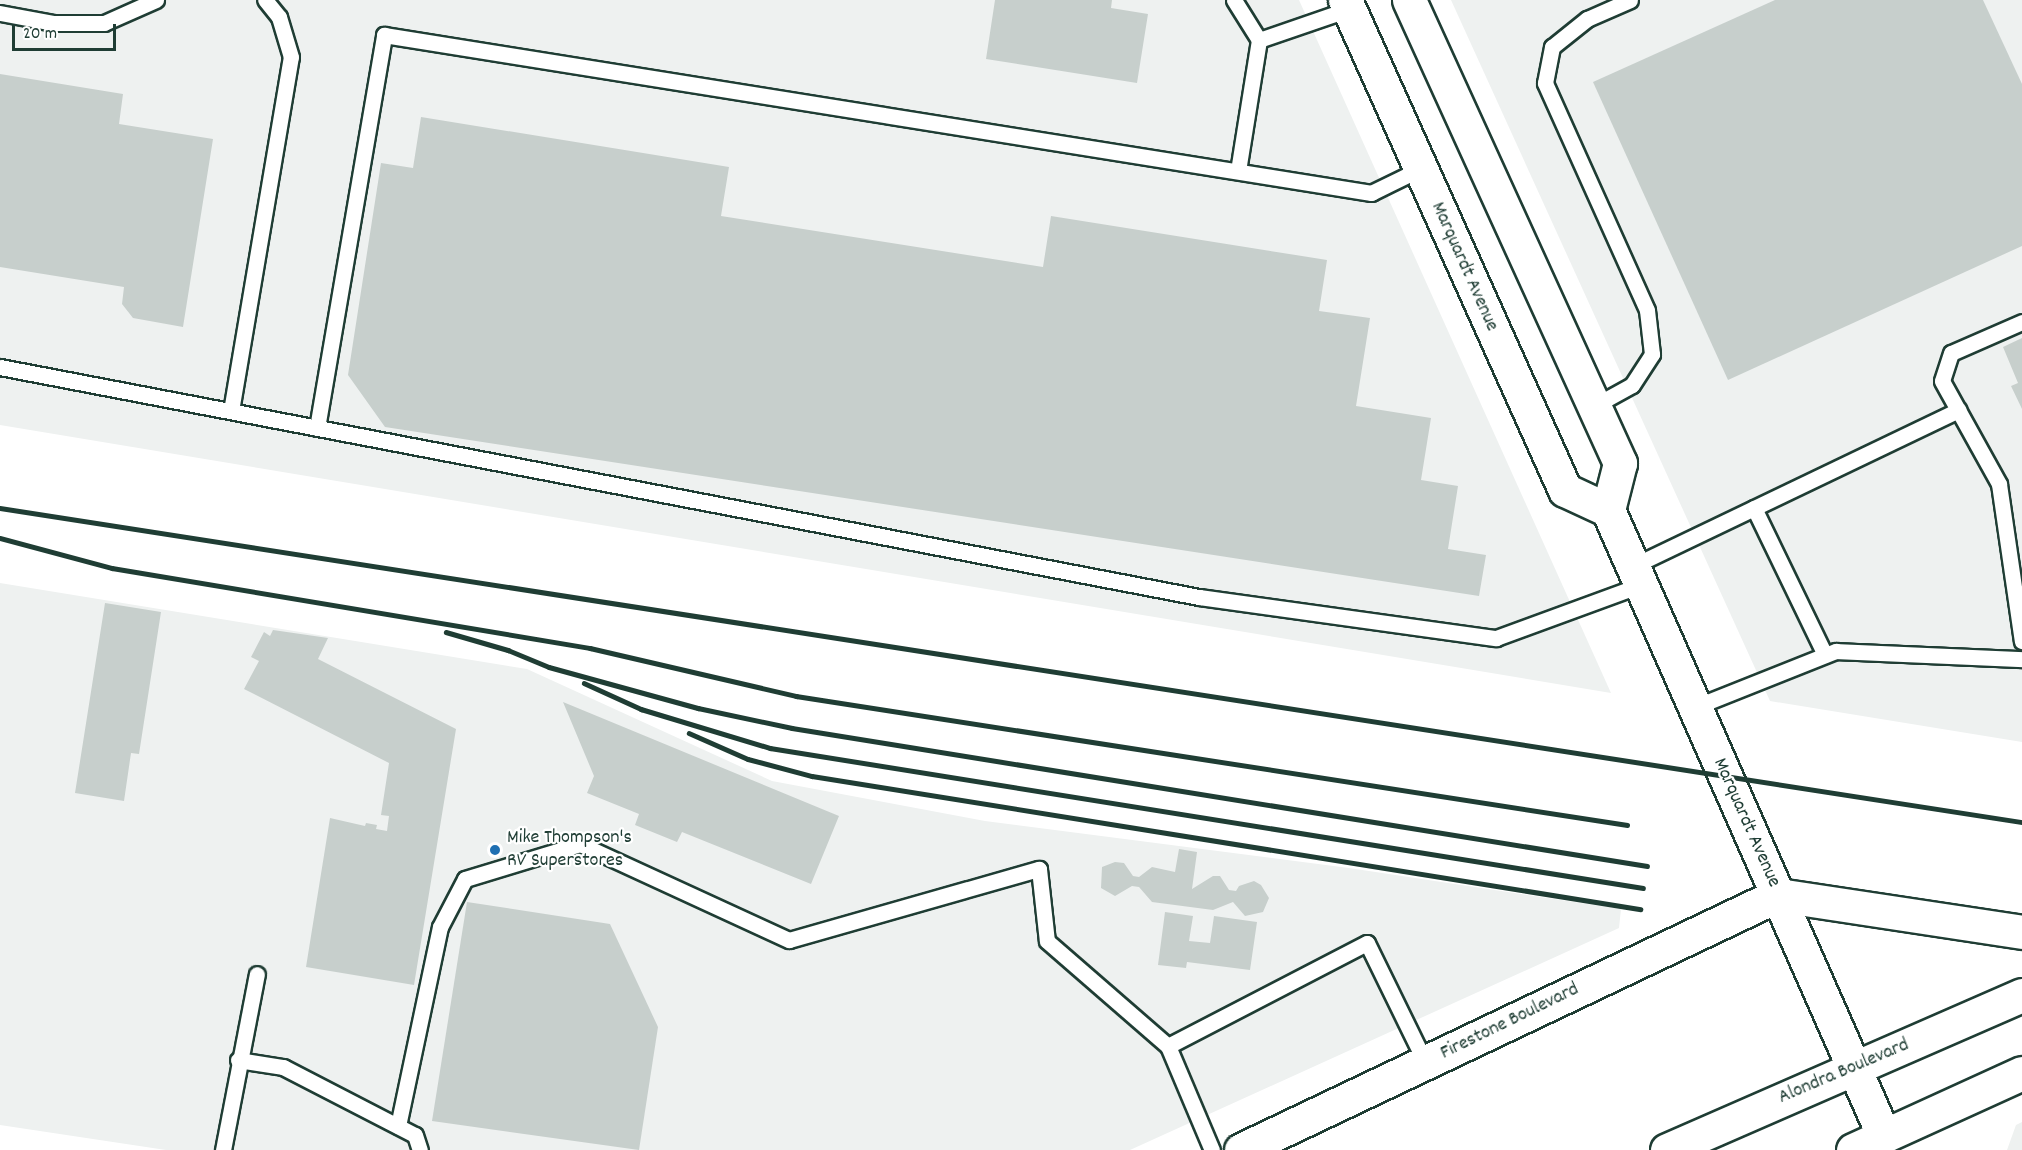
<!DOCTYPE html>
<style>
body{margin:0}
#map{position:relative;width:2022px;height:1150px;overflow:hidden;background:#fff;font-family:Dekko,sans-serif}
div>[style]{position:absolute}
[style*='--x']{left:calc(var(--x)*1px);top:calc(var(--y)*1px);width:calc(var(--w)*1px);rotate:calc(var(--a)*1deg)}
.built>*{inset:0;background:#eef1f0}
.building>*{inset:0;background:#c7cfcc}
.roads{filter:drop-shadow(2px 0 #1f3d34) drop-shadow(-2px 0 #1f3d34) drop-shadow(0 2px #1f3d34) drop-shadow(0 -2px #1f3d34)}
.service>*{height:15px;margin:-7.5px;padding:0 7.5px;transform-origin:7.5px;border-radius:7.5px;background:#fff}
.tertiary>*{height:33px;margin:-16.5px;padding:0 16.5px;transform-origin:16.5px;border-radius:16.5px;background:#fff}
.secondary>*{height:33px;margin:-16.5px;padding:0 16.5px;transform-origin:16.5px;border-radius:16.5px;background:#fff}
.primary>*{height:33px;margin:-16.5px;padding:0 16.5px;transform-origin:16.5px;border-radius:16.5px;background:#fff}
.rail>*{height:4.5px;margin:-2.25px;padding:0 2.25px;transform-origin:2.25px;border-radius:2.25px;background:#1f3d34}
.dots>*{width:16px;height:16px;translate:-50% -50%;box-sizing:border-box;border:3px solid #fff;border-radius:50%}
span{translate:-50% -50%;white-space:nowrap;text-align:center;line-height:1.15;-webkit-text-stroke:4.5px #fff;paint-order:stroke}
.street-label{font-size:20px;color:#1f3d34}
.poi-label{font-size:20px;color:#1f3d34}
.left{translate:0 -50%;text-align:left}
.scale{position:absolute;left:12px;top:24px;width:104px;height:27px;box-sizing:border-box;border:3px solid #1f3d34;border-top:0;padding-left:8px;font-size:18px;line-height:21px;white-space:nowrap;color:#1f3d34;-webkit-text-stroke:4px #fff;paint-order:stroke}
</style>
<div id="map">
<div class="built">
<div style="clip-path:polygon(0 0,1299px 0,1611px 693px,0 425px)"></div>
<div style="clip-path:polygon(1451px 0,2022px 0,2022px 742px,1770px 701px)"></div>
<div style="clip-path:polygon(0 583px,527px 669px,772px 781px,985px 821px,1349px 868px,1621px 909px,1619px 928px,1130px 1150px,166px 1150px,0 1125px)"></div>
<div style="clip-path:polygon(2022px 1122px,2022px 1150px,2007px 1150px,2016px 1125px)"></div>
</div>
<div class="building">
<div style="clip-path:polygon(995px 0,1112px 0,1111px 8px,1148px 14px,1137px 83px,986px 59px)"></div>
<div style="clip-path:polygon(1775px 0,1983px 0,2022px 84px,2022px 246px,1728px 380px,1593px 82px)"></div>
<div style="clip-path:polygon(0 74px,123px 94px,119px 124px,213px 139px,183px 327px,133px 318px,122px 304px,124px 287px,0 267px)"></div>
<div style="clip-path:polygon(421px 117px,729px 167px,721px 216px,1043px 267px,1051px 216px,1327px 260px,1319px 311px,1370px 318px,1356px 406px,1431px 418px,1421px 480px,1458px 486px,1448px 549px,1486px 555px,1479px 596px,385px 427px,348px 375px,381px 163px,413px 168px)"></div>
<div style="clip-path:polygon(2022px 338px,2022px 409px,2011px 386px,2018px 383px,2003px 347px)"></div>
<div style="clip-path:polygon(105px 603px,161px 612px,139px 754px,131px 753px,124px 801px,75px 793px)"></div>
<div style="clip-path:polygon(273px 630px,328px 638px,318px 659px,456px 729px,414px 985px,306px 967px,330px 818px,365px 826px,366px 823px,377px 825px,376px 829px,387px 831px,389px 816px,381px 815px,389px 763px,244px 689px,259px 661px,251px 657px,264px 632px,270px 636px)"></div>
<div style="clip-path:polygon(563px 702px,839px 816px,811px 884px,682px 832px,677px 842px,635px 825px,639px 814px,587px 793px,594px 776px)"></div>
<div style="clip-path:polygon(1179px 849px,1197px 852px,1192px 889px,1213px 876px,1220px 876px,1229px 890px,1236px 891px,1239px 886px,1254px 881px,1261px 885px,1269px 898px,1263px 912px,1245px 916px,1233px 902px,1213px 910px,1152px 902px,1139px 887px,1132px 886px,1115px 896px,1101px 888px,1102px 867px,1115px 862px,1124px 863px,1133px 876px,1139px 877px,1152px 867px,1175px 872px)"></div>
<div style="clip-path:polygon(467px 902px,610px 924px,658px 1027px,639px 1150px,432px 1121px)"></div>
<div style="clip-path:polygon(1165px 912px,1193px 916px,1189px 941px,1210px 943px,1214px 916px,1257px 922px,1250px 970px,1187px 962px,1186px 968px,1158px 965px)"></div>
</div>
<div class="roads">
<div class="service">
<div style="--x:1234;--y:0;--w:47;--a:58"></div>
<div style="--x:1259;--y:40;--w:95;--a:-19"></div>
<div style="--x:0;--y:13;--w:55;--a:10.5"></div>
<div style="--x:54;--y:23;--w:50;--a:0"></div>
<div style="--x:104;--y:23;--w:57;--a:-23.9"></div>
<div style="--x:1238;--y:171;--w:133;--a:-80.9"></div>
<div style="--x:2022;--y:322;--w:77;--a:156.4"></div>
<div style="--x:1951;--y:353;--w:29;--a:108"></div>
<div style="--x:1942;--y:381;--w:118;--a:61"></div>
<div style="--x:1999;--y:484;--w:159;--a:81.7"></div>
<div style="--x:0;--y:367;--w:1221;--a:10.86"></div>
<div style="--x:1199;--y:597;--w:300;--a:7.9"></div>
<div style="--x:1496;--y:638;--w:154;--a:-20.1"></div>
<div style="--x:1594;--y:406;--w:43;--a:-28.9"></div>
<div style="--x:1632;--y:385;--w:37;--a:-57"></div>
<div style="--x:1652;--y:354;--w:44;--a:-96.5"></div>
<div style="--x:1647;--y:310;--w:249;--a:-114.2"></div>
<div style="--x:1545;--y:83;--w:37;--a:-79"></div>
<div style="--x:1552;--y:47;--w:45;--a:-38.7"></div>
<div style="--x:1587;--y:19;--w:47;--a:-23.8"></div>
<div style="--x:231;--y:411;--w:359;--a:-80.4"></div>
<div style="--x:291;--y:57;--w:42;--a:-106.7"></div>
<div style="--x:279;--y:17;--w:22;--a:-129"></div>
<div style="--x:317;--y:428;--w:399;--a:-80.3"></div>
<div style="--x:384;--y:35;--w:1000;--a:9.09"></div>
<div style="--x:1371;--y:193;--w:55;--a:-26.1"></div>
<div style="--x:1754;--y:508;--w:163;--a:64.2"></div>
<div style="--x:1633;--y:566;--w:361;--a:-25.6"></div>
<div style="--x:1695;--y:707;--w:152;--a:-21.7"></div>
<div style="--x:1836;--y:651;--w:186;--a:2.5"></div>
<div style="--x:1168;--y:1046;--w:224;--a:-27.4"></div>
<div style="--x:1367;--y:943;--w:135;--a:64"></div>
<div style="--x:238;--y:1060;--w:46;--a:8.8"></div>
<div style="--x:283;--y:1067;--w:148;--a:27.3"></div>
<div style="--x:415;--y:1135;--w:16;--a:72"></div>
<div style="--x:398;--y:1126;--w:203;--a:-78.1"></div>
<div style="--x:440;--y:927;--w:54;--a:-62.5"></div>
<div style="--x:465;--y:879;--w:120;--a:-16.9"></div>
<div style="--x:580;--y:844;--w:230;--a:24.7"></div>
<div style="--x:789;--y:940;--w:260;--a:-15.9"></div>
<div style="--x:1039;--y:869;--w:72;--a:83.7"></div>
<div style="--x:1047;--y:941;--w:160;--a:41"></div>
<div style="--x:1168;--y:1046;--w:113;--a:67.1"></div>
<div style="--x:223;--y:1150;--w:179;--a:-79.1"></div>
</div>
<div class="tertiary">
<div style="--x:1241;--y:1150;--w:594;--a:-25.4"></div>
</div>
<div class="secondary">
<div style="--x:1345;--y:0;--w:537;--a:65.82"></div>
<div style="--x:1565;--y:490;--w:47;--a:24.9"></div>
<div style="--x:1409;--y:0;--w:509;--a:65.5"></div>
<div style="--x:1620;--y:463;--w:49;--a:104.3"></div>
<div style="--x:1608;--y:510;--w:684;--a:66.21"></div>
</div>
<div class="primary">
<div style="--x:1778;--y:895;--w:247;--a:8.6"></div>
<div style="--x:1667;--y:1150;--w:387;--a:-23.6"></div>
<div style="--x:1853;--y:1150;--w:186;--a:-24.5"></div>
</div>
</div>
<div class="rail">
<div style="--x:0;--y:508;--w:2046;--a:8.83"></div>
<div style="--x:0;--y:538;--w:116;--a:15"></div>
<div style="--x:112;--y:568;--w:485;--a:9.5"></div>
<div style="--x:590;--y:648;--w:212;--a:13.1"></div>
<div style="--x:796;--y:696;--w:841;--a:8.82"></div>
<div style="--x:446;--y:632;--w:65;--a:16.2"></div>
<div style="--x:508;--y:650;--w:44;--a:22.5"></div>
<div style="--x:549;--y:667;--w:155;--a:15.4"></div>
<div style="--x:698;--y:708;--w:96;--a:12"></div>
<div style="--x:792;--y:728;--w:866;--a:9.17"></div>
<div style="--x:584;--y:683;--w:63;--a:24.5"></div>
<div style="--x:641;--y:709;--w:135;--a:16.8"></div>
<div style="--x:770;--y:748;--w:884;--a:9.11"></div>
<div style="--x:689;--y:733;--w:64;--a:23.8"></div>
<div style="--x:748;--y:759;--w:66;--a:14.9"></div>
<div style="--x:812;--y:776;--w:839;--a:9.13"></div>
</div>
<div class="dots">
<div style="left:495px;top:850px;background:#1f6fb2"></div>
</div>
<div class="street-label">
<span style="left:1464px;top:267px;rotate:66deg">Marquardt Avenue</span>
<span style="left:1746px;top:823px;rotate:66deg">Marquardt Avenue</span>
<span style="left:1510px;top:1022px;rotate:-26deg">Firestone Boulevard</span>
<span style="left:1844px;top:1072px;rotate:-23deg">Alondra Boulevard</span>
</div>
<div class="poi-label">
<span class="left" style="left:507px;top:850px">Mike Thompson's<br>RV Superstores</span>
</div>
<div class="scale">20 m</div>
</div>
